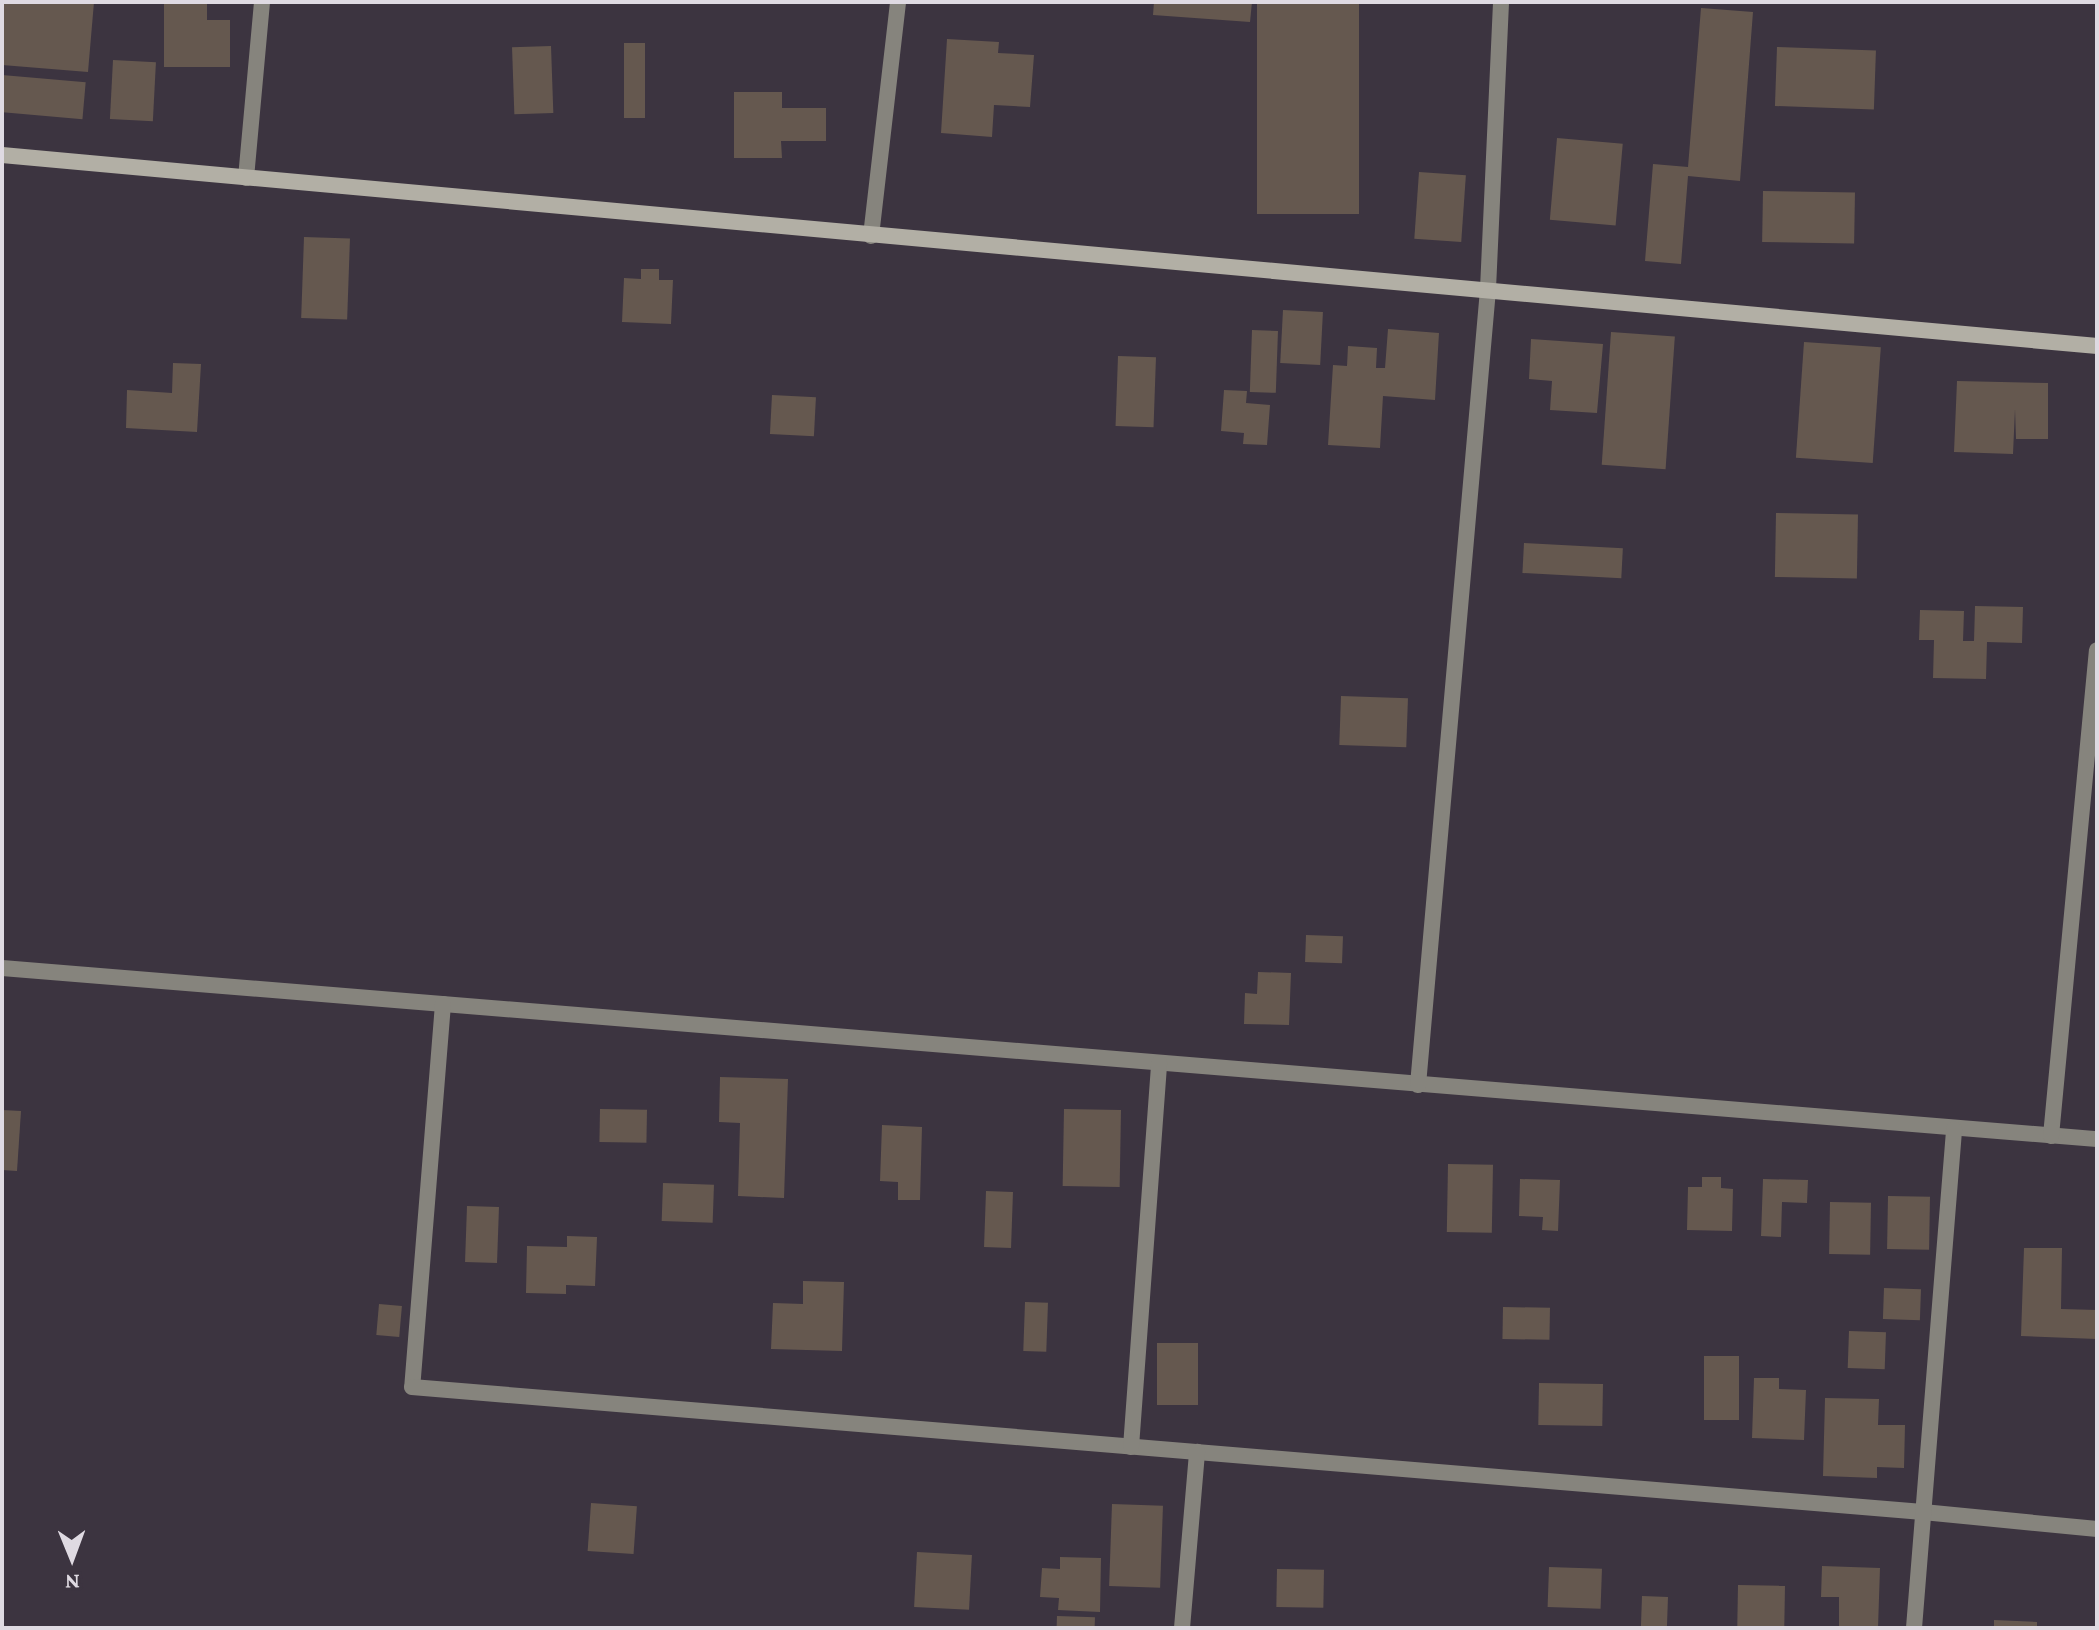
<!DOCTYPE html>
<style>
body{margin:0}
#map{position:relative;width:2099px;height:1630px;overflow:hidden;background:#3c3440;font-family:"Crimson Pro",serif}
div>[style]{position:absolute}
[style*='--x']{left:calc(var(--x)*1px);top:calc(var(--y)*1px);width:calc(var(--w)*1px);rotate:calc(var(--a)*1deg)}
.building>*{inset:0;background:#65584f;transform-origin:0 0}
.street>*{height:16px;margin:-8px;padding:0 8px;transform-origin:8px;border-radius:8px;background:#86847d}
.secondary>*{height:16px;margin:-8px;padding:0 8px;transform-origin:8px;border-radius:8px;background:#b2afa5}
span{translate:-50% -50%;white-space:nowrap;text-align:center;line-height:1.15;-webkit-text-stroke:6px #3c3440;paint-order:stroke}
.frame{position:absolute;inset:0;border:4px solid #dfdae2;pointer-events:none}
.north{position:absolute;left:32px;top:1518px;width:80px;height:80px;-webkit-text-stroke:6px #3c3440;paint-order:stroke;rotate:179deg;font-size:22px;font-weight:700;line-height:32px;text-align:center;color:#dfdae2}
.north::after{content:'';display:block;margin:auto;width:28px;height:36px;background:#dfdae2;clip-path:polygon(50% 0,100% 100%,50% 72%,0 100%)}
</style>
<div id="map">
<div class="building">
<div style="clip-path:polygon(2px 2px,94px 2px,88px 72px,2px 65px)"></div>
<div style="clip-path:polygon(164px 2px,207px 2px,207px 20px,230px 20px,230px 67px,164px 67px)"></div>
<div style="clip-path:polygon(1154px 2px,1252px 2px,1250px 22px,1153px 15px)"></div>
<div style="left:1257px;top:2px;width:102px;height:212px"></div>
<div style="clip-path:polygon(1701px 8px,1753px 12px,1740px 181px,1688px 176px,1681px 264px,1645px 261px,1653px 164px,1688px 167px)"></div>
<div style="clip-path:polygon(947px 39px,999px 42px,998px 53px,1034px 55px,1030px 107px,994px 105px,992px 137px,941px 133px)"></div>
<div style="left:624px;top:43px;width:21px;height:75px"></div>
<div style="left:551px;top:46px;width:67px;height:39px;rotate:88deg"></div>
<div style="left:1777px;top:47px;width:99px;height:59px;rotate:2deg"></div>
<div style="left:113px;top:60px;width:43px;height:59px;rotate:3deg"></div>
<div style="left:2px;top:75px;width:84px;height:37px;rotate:5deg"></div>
<div style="clip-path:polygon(734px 92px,782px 92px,782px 108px,826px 108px,826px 141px,781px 141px,782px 158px,734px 158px)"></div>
<div style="left:1557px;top:138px;width:66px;height:82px;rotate:5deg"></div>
<div style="left:1419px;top:172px;width:47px;height:67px;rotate:4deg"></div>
<div style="left:1763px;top:191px;width:92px;height:51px;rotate:1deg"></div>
<div style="left:304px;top:237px;width:46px;height:81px;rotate:2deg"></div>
<div style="clip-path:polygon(641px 269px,659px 269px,659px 280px,673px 280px,671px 324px,622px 322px,624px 278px,641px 279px)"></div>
<div style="left:1283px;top:310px;width:40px;height:53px;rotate:3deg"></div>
<div style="clip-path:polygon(1388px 329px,1439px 333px,1435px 400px,1383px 396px,1380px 448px,1328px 445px,1333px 365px,1347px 366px,1348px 346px,1377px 348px,1376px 368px,1385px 368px)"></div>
<div style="left:1252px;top:330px;width:26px;height:62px;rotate:2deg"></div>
<div style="left:1611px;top:332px;width:64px;height:133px;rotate:4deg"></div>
<div style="clip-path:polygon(1531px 339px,1603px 344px,1597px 413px,1550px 410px,1552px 381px,1529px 379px)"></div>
<div style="left:1804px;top:342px;width:77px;height:116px;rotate:4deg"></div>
<div style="left:1118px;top:356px;width:38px;height:70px;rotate:2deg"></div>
<div style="clip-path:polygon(173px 363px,201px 364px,197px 432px,126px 428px,127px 390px,172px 393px)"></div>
<div style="clip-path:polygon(1957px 381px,2048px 383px,2048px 439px,2016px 439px,2015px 409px,2013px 454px,1954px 452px)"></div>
<div style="clip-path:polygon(1224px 390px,1247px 391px,1246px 403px,1270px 405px,1267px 445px,1243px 444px,1244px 433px,1221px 431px)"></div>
<div style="left:772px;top:395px;width:44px;height:39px;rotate:3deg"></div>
<div style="left:1776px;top:513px;width:82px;height:64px;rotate:1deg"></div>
<div style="left:1524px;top:543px;width:99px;height:30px;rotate:3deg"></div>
<div style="clip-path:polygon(1975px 606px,2023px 607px,2022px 643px,1987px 642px,1986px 679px,1933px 678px,1934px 640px,1919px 640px,1920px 610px,1964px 611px,1963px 641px,1974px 641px)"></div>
<div style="left:1341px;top:696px;width:67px;height:49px;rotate:2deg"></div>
<div style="left:1306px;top:935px;width:37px;height:27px;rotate:2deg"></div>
<div style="clip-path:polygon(1258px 972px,1291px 973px,1289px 1025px,1244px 1024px,1245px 993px,1257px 994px)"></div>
<div style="clip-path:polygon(720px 1077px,788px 1079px,784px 1198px,738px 1196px,740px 1123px,719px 1122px)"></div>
<div style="left:600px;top:1109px;width:47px;height:33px;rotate:1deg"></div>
<div style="left:1064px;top:1109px;width:57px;height:77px;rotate:1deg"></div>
<div style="clip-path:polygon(2px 1110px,21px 1111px,17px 1171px,2px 1170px)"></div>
<div style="clip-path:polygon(882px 1125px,922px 1127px,920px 1200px,898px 1200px,898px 1182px,880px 1181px)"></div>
<div style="left:1448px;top:1164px;width:45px;height:68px;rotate:1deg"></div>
<div style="clip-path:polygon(1702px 1177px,1721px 1177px,1721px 1188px,1733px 1189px,1732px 1231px,1687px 1230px,1688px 1187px,1702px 1187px)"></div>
<div style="clip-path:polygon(1520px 1179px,1560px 1180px,1558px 1231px,1542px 1230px,1543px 1217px,1519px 1216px)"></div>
<div style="clip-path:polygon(1763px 1179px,1808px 1180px,1807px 1203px,1782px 1202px,1781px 1237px,1761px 1236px)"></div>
<div style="left:663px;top:1183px;width:51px;height:38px;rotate:2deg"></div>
<div style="left:986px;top:1191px;width:27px;height:56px;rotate:2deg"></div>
<div style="left:1888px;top:1196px;width:42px;height:53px;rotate:1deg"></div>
<div style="left:1830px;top:1202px;width:41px;height:52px;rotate:1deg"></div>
<div style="left:467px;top:1206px;width:32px;height:56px;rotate:2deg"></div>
<div style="clip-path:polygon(567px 1236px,597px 1237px,595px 1286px,566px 1285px,566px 1294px,526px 1293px,527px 1246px,567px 1247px)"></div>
<div style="clip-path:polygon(2024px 1248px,2062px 1248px,2061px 1309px,2097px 1310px,2097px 1339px,2021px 1336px)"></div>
<div style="clip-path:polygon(803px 1281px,844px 1282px,842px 1351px,771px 1349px,773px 1303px,803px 1304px)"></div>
<div style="left:1884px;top:1288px;width:37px;height:31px;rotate:2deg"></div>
<div style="left:1025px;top:1302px;width:23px;height:49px;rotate:2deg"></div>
<div style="left:379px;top:1304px;width:23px;height:31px;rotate:5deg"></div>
<div style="left:1503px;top:1307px;width:47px;height:32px;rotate:1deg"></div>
<div style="left:1849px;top:1331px;width:37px;height:37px;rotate:2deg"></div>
<div style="left:1157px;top:1343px;width:41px;height:62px"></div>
<div style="left:1704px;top:1356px;width:35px;height:64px"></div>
<div style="clip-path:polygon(1754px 1378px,1779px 1378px,1779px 1389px,1806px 1390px,1804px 1440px,1752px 1438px)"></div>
<div style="left:1539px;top:1383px;width:64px;height:42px;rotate:1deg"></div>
<div style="clip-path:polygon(1825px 1398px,1879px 1399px,1878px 1425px,1905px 1425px,1904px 1468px,1877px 1467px,1877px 1478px,1823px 1476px)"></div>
<div style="left:591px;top:1503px;width:46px;height:48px;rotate:4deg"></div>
<div style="left:1112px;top:1504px;width:51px;height:82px;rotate:2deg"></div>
<div style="left:917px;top:1552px;width:55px;height:55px;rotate:3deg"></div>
<div style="clip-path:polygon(1060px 1557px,1101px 1558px,1100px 1612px,1058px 1610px,1059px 1598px,1040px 1597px,1042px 1568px,1060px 1569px)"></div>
<div style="clip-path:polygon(1822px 1566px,1880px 1568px,1878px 1628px,1839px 1628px,1839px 1597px,1821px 1597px)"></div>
<div style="left:1549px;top:1567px;width:53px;height:40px;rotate:2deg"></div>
<div style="left:1277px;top:1569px;width:47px;height:38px;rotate:1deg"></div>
<div style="left:1738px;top:1585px;width:47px;height:43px;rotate:1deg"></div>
<div style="left:1642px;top:1596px;width:26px;height:32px;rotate:2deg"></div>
<div style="left:1057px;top:1616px;width:38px;height:12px;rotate:2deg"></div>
<div style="clip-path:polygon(1994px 1620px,2037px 1622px,2037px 1628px,1994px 1628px)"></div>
</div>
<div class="street">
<div style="--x:246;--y:178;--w:177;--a:-84.8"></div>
<div style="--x:871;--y:236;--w:236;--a:-83.4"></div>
<div style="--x:2;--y:968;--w:2102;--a:4.67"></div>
<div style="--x:443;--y:1004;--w:384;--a:94.6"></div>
<div style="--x:412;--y:1387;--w:1516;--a:4.73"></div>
<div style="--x:1923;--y:1512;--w:175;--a:5.6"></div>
<div style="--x:1418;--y:1085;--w:799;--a:-84.97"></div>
<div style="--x:1488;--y:289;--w:287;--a:-87.4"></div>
<div style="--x:2051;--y:1136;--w:488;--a:-84.6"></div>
<div style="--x:1131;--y:1447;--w:385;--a:-85.8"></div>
<div style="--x:1182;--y:1628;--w:177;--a:-85.1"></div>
<div style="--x:1914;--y:1628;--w:500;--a:-85.4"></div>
</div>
<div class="secondary">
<div style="--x:2;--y:155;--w:2104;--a:5.21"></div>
</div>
<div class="frame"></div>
<div class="north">N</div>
</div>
